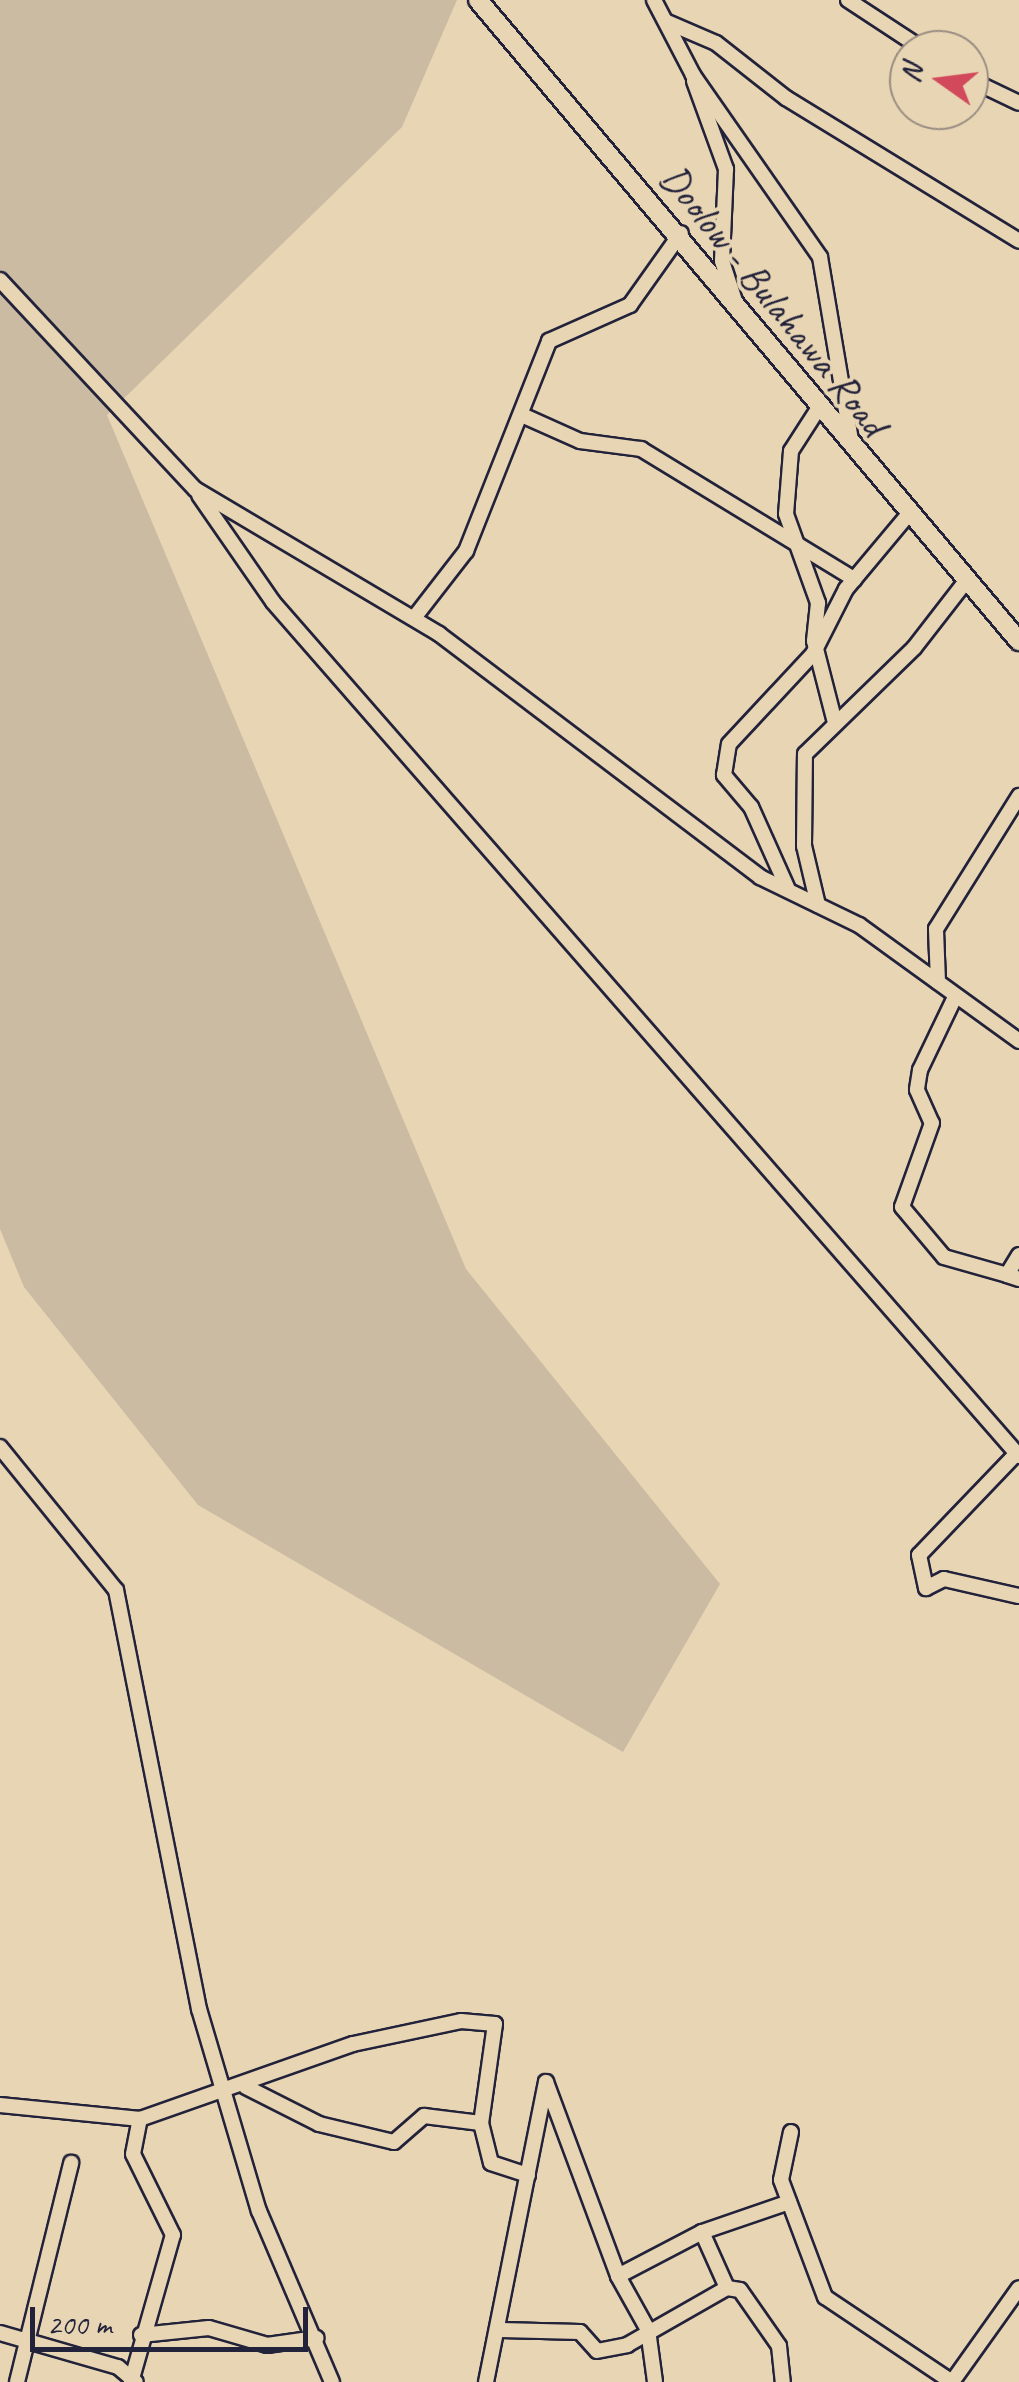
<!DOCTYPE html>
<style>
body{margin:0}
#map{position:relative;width:1019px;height:2382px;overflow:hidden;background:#e8d5b3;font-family:Caveat,sans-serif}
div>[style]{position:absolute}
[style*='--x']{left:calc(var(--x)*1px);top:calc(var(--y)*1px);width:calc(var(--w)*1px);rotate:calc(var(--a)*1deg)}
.green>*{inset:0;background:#cbbba2}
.roads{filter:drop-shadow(2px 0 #22223b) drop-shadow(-2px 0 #22223b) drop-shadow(0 2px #22223b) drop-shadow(0 -2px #22223b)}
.minor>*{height:14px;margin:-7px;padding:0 7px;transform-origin:7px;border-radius:7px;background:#e8d5b3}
.major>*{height:18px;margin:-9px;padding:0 9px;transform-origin:9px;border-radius:9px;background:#e8d5b3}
span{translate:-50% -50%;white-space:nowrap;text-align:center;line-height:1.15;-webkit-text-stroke:8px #e8d5b3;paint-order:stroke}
.street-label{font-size:40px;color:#22223b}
.north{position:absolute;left:889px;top:30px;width:100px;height:100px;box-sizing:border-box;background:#e8d5b3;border:2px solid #998d83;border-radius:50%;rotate:284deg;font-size:28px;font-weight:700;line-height:40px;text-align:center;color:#22223b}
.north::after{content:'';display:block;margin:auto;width:35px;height:45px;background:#d1495b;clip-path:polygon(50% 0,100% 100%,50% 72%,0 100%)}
.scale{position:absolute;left:30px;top:2307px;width:278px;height:45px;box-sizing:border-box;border:5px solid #22223b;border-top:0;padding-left:12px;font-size:30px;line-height:35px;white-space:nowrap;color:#22223b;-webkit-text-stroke:8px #e8d5b3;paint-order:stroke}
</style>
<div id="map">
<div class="green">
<div style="clip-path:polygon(0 0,457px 0,402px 127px,107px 415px,466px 1269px,720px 1584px,623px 1752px,198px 1505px,24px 1287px,0 1229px)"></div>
</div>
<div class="roads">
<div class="minor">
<div style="--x:654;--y:0;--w:85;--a:62.5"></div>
<div style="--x:693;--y:75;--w:222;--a:55.1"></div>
<div style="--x:820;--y:257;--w:187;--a:80.4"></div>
<div style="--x:848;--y:0;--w:91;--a:33.3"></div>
<div style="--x:667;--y:22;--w:53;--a:23.2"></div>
<div style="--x:716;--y:43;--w:89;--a:38.2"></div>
<div style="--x:786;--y:98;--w:273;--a:31.5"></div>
<div style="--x:969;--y:79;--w:55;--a:25.6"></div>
<div style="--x:694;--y:81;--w:94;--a:70"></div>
<div style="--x:726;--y:169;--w:92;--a:92.5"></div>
<div style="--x:722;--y:261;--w:42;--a:72"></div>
<div style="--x:0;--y:280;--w:286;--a:47"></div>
<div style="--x:195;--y:489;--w:284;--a:30.7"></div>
<div style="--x:439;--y:634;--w:403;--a:37.1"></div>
<div style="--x:760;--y:877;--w:110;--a:25.9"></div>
<div style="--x:859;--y:925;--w:198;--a:35.9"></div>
<div style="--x:818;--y:409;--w:50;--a:122.7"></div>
<div style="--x:791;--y:451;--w:63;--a:94.5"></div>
<div style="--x:786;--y:514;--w:95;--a:70.2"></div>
<div style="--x:818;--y:603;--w:38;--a:96"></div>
<div style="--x:814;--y:641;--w:85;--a:75.6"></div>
<div style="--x:524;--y:416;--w:61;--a:24.1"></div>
<div style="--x:580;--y:441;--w:62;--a:7.5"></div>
<div style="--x:641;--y:449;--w:250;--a:31.4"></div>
<div style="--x:199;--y:495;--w:130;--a:55.3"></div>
<div style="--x:273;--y:602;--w:1134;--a:48.86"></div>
<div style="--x:414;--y:618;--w:85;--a:-52.2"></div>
<div style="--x:466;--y:551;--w:226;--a:-68.4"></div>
<div style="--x:549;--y:341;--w:89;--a:-24"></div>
<div style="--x:630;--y:305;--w:88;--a:-54.7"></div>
<div style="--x:787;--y:887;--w:88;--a:-114.2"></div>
<div style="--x:751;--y:807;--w:42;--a:-130.2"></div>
<div style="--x:724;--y:775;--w:31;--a:-81"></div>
<div style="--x:729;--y:744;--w:123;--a:-47"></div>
<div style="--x:813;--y:654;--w:73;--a:-63.1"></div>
<div style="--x:846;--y:589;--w:95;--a:-50.1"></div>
<div style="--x:818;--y:905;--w:61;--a:-103.3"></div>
<div style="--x:804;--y:846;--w:92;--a:-89.4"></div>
<div style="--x:805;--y:754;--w:152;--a:-44.2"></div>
<div style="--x:914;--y:648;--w:85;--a:-52.2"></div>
<div style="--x:938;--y:982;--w:53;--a:-92.2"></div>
<div style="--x:936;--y:929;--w:157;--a:-58"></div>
<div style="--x:955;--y:997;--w:81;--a:115.6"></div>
<div style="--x:920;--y:1070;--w:20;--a:99"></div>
<div style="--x:917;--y:1090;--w:36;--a:66"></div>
<div style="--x:932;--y:1123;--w:89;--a:109.7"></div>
<div style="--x:902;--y:1207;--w:65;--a:50"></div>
<div style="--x:944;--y:1257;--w:66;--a:15.9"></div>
<div style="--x:1019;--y:1255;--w:23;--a:121"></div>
<div style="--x:1007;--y:1275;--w:13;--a:18"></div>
<div style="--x:0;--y:1447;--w:184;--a:51"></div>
<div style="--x:116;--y:1590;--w:427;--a:78.8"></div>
<div style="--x:199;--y:2009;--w:211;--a:73.5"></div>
<div style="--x:259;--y:2211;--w:186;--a:66.9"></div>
<div style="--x:1016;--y:1454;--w:140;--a:133.8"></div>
<div style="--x:919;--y:1555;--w:34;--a:78"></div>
<div style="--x:926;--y:1588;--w:20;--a:-27"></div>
<div style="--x:944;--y:1579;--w:77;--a:12.8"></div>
<div style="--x:546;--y:2082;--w:207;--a:69.6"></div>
<div style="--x:618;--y:2276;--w:62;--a:60.9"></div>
<div style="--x:648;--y:2330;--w:52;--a:82.3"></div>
<div style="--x:246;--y:2087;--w:82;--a:26.9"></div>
<div style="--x:319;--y:2124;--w:77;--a:13.5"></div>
<div style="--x:394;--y:2142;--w:40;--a:-41"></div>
<div style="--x:424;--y:2116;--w:57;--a:7"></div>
<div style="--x:481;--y:2123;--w:41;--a:76"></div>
<div style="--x:491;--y:2163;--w:39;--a:18"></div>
<div style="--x:0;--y:2105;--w:141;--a:5.7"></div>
<div style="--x:140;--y:2119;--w:226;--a:-19.4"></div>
<div style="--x:353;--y:2044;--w:110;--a:-12"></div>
<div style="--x:461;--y:2021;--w:34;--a:5"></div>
<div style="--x:495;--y:2024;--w:100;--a:98"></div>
<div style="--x:791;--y:2132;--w:49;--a:101.8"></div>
<div style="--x:781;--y:2180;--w:125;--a:69.4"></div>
<div style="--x:825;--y:2297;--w:153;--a:33.8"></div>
<div style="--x:702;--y:2232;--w:61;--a:65.9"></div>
<div style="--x:618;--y:2276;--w:95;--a:-27.6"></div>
<div style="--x:702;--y:2232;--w:92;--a:-19"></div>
<div style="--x:501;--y:2330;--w:79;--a:1.5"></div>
<div style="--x:580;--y:2332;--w:25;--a:48"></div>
<div style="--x:597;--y:2351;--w:31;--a:-11"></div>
<div style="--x:627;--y:2345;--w:115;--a:-29.7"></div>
<div style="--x:727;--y:2288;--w:13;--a:9"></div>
<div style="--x:740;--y:2290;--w:68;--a:55.1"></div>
<div style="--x:779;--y:2346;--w:36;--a:84"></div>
<div style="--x:0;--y:2333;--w:123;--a:16.1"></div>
<div style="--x:118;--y:2367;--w:23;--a:40"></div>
<div style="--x:141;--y:2335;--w:68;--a:-5.9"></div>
<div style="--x:209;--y:2328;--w:60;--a:16.3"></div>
<div style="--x:267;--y:2345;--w:50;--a:-8"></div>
<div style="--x:17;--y:2382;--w:226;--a:-76.1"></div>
<div style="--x:131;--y:2382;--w:153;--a:-74.1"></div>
<div style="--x:173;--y:2235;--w:90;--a:-116.3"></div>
<div style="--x:133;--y:2154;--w:36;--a:-79"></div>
<div style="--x:486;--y:2382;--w:306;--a:-78.7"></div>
<div style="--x:952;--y:2382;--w:115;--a:-54.5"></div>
</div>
<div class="major">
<div style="--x:478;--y:0;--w:839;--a:49.84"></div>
</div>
</div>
<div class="street-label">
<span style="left:774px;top:300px;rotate:51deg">Doolow - Bulahawa Road</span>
</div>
<div class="north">N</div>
<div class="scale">200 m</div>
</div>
